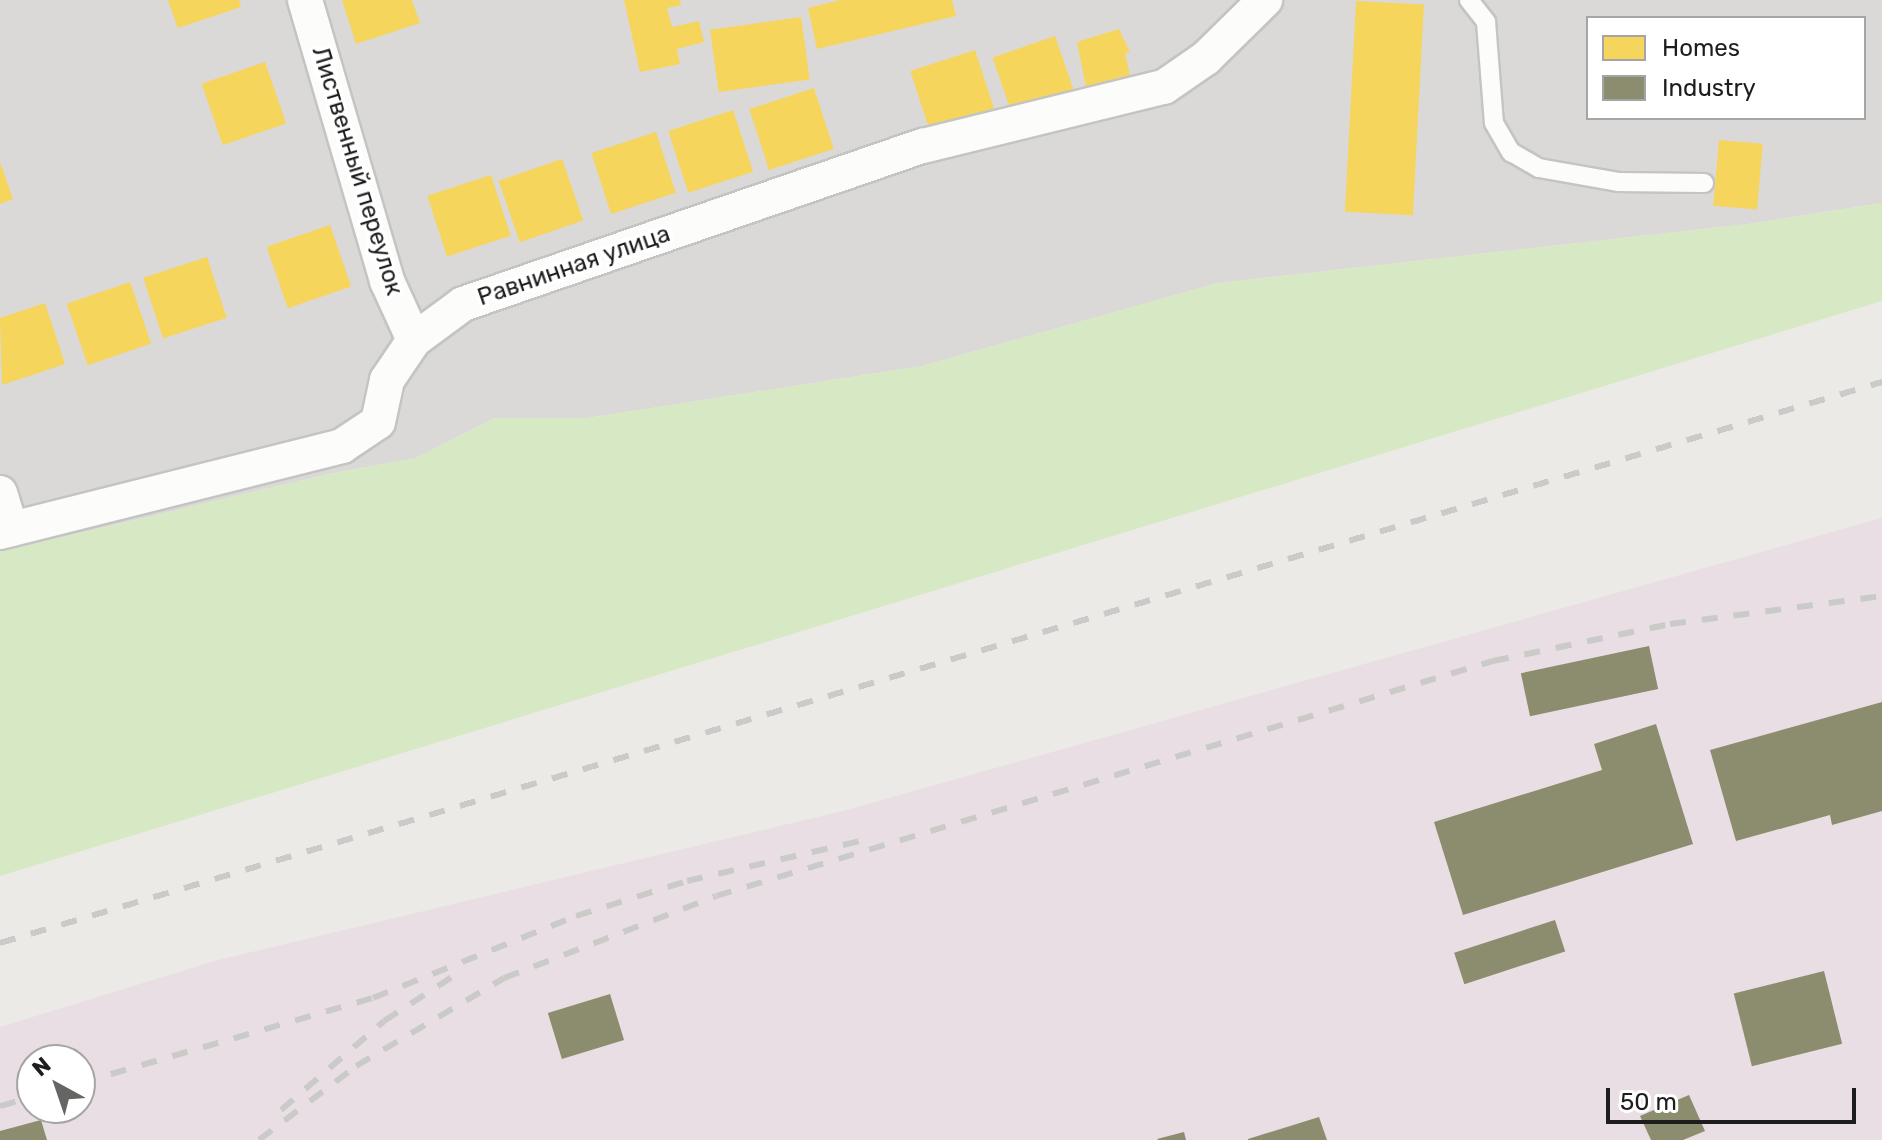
<!DOCTYPE html>
<meta charset="utf-8">
<style>
body{margin:0}
#map{position:relative;width:1882px;height:1140px;overflow:hidden;background:#ebeae6;font-family:Rubik,sans-serif}
div>[style]{position:absolute}
[style*='--x']{left:calc(var(--x)*1px);top:calc(var(--y)*1px);width:calc(var(--w)*1px);rotate:calc(var(--a)*1deg)}
.residential>*{inset:0;background:#dad9d7}
.industrial>*{inset:0;background:#e9dee4}
.grass>*{inset:0;background:#d7e9c4}
.homes>*{inset:0;background:#f6d55c;transform-origin:0 0}
.industry>*{inset:0;background:#8c8c6e;transform-origin:0 0}
.roads{filter:drop-shadow(2px 0 #c4c4c2) drop-shadow(-2px 0 #c4c4c2) drop-shadow(0 2px #c4c4c2) drop-shadow(0 -2px #c4c4c2)}
.service>*{height:18px;margin:-9px;padding:0 9px;transform-origin:9px;border-radius:9px;background:#fcfcfb}
.minor>*{height:34px;margin:-17px;padding:0 17px;transform-origin:17px;border-radius:17px;background:#fcfcfb}
.rail>*{height:6px;margin-top:-3px;transform-origin:0;background:repeating-linear-gradient(90deg,#cacac9 0 16px,transparent 0 32px)}
span{translate:-50% -50%;white-space:nowrap;text-align:center;line-height:1.15;-webkit-text-stroke:8px #fff;paint-order:stroke}
.street-label{font-size:24px;color:#1d1d1d}
.legend{position:absolute;left:1586px;top:16px;width:280px;height:104px;box-sizing:border-box;background:#fff;border:2px solid #a5a5a5;margin:0;padding:10px 14px;list-style:none;font-size:24px;color:#1d1d1d}
.legend li{display:flex;align-items:center;gap:16px;height:40px}
.legend b{width:40px;border:2px solid #a5a5a5}
.north{position:absolute;left:16px;top:1044px;width:80px;height:80px;box-sizing:border-box;background:#fff;border:2px solid #a5a5a5;border-radius:50%;rotate:320deg;font-size:22px;font-weight:700;line-height:32px;text-align:center;color:#1d1d1d}
.north::after{content:'';display:block;margin:auto;width:28px;height:36px;background:#656563;clip-path:polygon(50% 0,100% 100%,50% 72%,0 100%)}
.scale{position:absolute;left:1606px;top:1088px;width:250px;height:36px;box-sizing:border-box;border:4px solid #1d1d1d;border-top:0;padding-left:10px;font-size:24px;line-height:28px;white-space:nowrap;color:#1d1d1d;-webkit-text-stroke:6px #fff;paint-order:stroke}
</style>
<div id="map">
<div class="residential">
<div style="clip-path:polygon(evenodd,0 0,1882px 0,1882px 203px,1748px 224px,1218px 283px,922px 366px,588px 418px,495px 418px,416px 458px,329px 474px,0 552px,0 0,1588px 18px,1864px 18px,1864px 118px,1588px 118px,1588px 18px)"></div>
</div>
<div class="industrial">
<div style="clip-path:polygon(evenodd,1882px 518px,1882px 1140px,0 1140px,0 1027px,218px 960px,843px 811px,1882px 518px,32px 1060px,80px 1060px,80px 1108px,32px 1108px,32px 1060px)"></div>
</div>
<div class="grass">
<div style="clip-path:polygon(1882px 203px,1882px 301px,0 876px,0 552px,329px 474px,416px 458px,495px 418px,588px 418px,922px 366px,1218px 283px,1748px 224px)"></div>
</div>
<div class="homes">
<div style="clip-path:polygon(168px 0,239px 0,241px 7px,178px 28px)"></div>
<div style="clip-path:polygon(342px 0,412px 0,420px 23px,356px 44px)"></div>
<div style="clip-path:polygon(624px 0,680px 0,681px 5px,667px 8px,672px 27px,699px 21px,704px 42px,677px 49px,680px 64px,640px 72px)"></div>
<div style="clip-path:polygon(840px 0,952px 0,956px 16px,817px 49px,808px 8px)"></div>
<div style="left:1356px;top:1px;width:68px;height:211px;rotate:3deg"></div>
<div style="left:801px;top:17px;width:63px;height:92px;rotate:82deg"></div>
<div style="clip-path:polygon(1119px 29px,1130px 52px,1125px 53px,1132px 84px,1087px 92px,1077px 42px)"></div>
<div style="left:1055px;top:36px;width:65px;height:66px;rotate:71deg"></div>
<div style="left:975px;top:50px;width:65px;height:68px;rotate:72deg"></div>
<div style="left:265px;top:62px;width:65px;height:67px;rotate:71deg"></div>
<div style="left:814px;top:88px;width:64px;height:68px;rotate:72deg"></div>
<div style="left:733px;top:110px;width:65px;height:68px;rotate:72deg"></div>
<div style="left:656px;top:132px;width:64px;height:68px;rotate:72deg"></div>
<div style="left:1719px;top:140px;width:44px;height:66px;rotate:5deg"></div>
<div style="left:562px;top:159px;width:65px;height:67px;rotate:71deg"></div>
<div style="clip-path:polygon(0 162px,13px 199px,0 204px)"></div>
<div style="left:491px;top:175px;width:64px;height:67px;rotate:72deg"></div>
<div style="left:330px;top:225px;width:65px;height:67px;rotate:71deg"></div>
<div style="left:207px;top:257px;width:64px;height:67px;rotate:72deg"></div>
<div style="left:130px;top:282px;width:65px;height:67px;rotate:71deg"></div>
<div style="clip-path:polygon(45px 303px,65px 364px,2px 385px,0 318px)"></div>
</div>
<div class="industry">
<div style="left:1649px;top:646px;width:44px;height:131px;rotate:78deg"></div>
<div style="clip-path:polygon(1882px 702px,1882px 811px,1832px 825px,1830px 815px,1736px 841px,1710px 750px)"></div>
<div style="clip-path:polygon(1656px 724px,1693px 844px,1463px 915px,1434px 822px,1602px 770px,1594px 744px)"></div>
<div style="left:1555px;top:920px;width:33px;height:106px;rotate:72deg"></div>
<div style="left:1824px;top:971px;width:75px;height:93px;rotate:76deg"></div>
<div style="left:610px;top:994px;width:48px;height:65px;rotate:73deg"></div>
<div style="clip-path:polygon(1689px 1095px,1705px 1131px,1683px 1140px,1651px 1140px,1640px 1116px)"></div>
<div style="clip-path:polygon(1319px 1117px,1327px 1140px,1248px 1140px,1248px 1139px)"></div>
<div style="clip-path:polygon(41px 1120px,47px 1140px,0 1140px,0 1131px)"></div>
<div style="clip-path:polygon(1184px 1132px,1186px 1140px,1158px 1140px,1157px 1139px)"></div>
</div>
<div class="roads">
<div class="service">
<div style="--x:1469;--y:0;--w:28;--a:52"></div>
<div style="--x:1486;--y:22;--w:101;--a:85.5"></div>
<div style="--x:1494;--y:123;--w:34;--a:60"></div>
<div style="--x:1511;--y:152;--w:32;--a:30"></div>
<div style="--x:1539;--y:168;--w:80;--a:10"></div>
<div style="--x:1618;--y:182;--w:86;--a:0.7"></div>
</div>
<div class="minor">
<div style="--x:305;--y:0;--w:293;--a:73.7"></div>
<div style="--x:387;--y:281;--w:65;--a:65.4"></div>
<div style="--x:0;--y:493;--w:38;--a:73"></div>
<div style="--x:0;--y:532;--w:353;--a:-14.1"></div>
<div style="--x:342;--y:446;--w:43;--a:-33.7"></div>
<div style="--x:378;--y:422;--w:43;--a:-77.9"></div>
<div style="--x:387;--y:380;--w:48;--a:-56"></div>
<div style="--x:414;--y:340;--w:61;--a:-36.3"></div>
<div style="--x:463;--y:304;--w:486;--a:-19"></div>
<div style="--x:923;--y:146;--w:248;--a:-13.8"></div>
<div style="--x:1164;--y:87;--w:51;--a:-34.6"></div>
<div style="--x:1206;--y:58;--w:83;--a:-44.5"></div>
</div>
</div>
<div class="rail">
<div style="--x:0;--y:943;--w:1964;--a:-16.6"></div>
<div style="--x:80;--y:1083;--w:305;--a:-16.2"></div>
<div style="--x:373;--y:998;--w:219;--a:-22"></div>
<div style="--x:576;--y:916;--w:116;--a:-17.5"></div>
<div style="--x:687;--y:881;--w:187;--a:-13"></div>
<div style="--x:0;--y:1106;--w:33;--a:-16"></div>
<div style="--x:281;--y:1110;--w:136;--a:-40.8"></div>
<div style="--x:384;--y:1021;--w:92;--a:-33"></div>
<div style="--x:259;--y:1140;--w:122;--a:-37.3"></div>
<div style="--x:356;--y:1066;--w:172;--a:-30.7"></div>
<div style="--x:504;--y:978;--w:227;--a:-21.1"></div>
<div style="--x:716;--y:896;--w:812;--a:-16.83"></div>
<div style="--x:1493;--y:661;--w:181;--a:-11.8"></div>
<div style="--x:1670;--y:624;--w:214;--a:-7.5"></div>
</div>
<div class="street-label">
<span style="left:357px;top:171px;rotate:73deg">Лиственный переулок</span>
<span style="left:574px;top:266px;rotate:-19deg">Равнинная улица</span>
</div>
<ul class="legend">
<li><b style="height:22px;background:#f6d55c"></b>Homes</li>
<li><b style="height:22px;background:#8c8c6e"></b>Industry</li>
</ul>
<div class="north">N</div>
<div class="scale">50 m</div>
</div>
